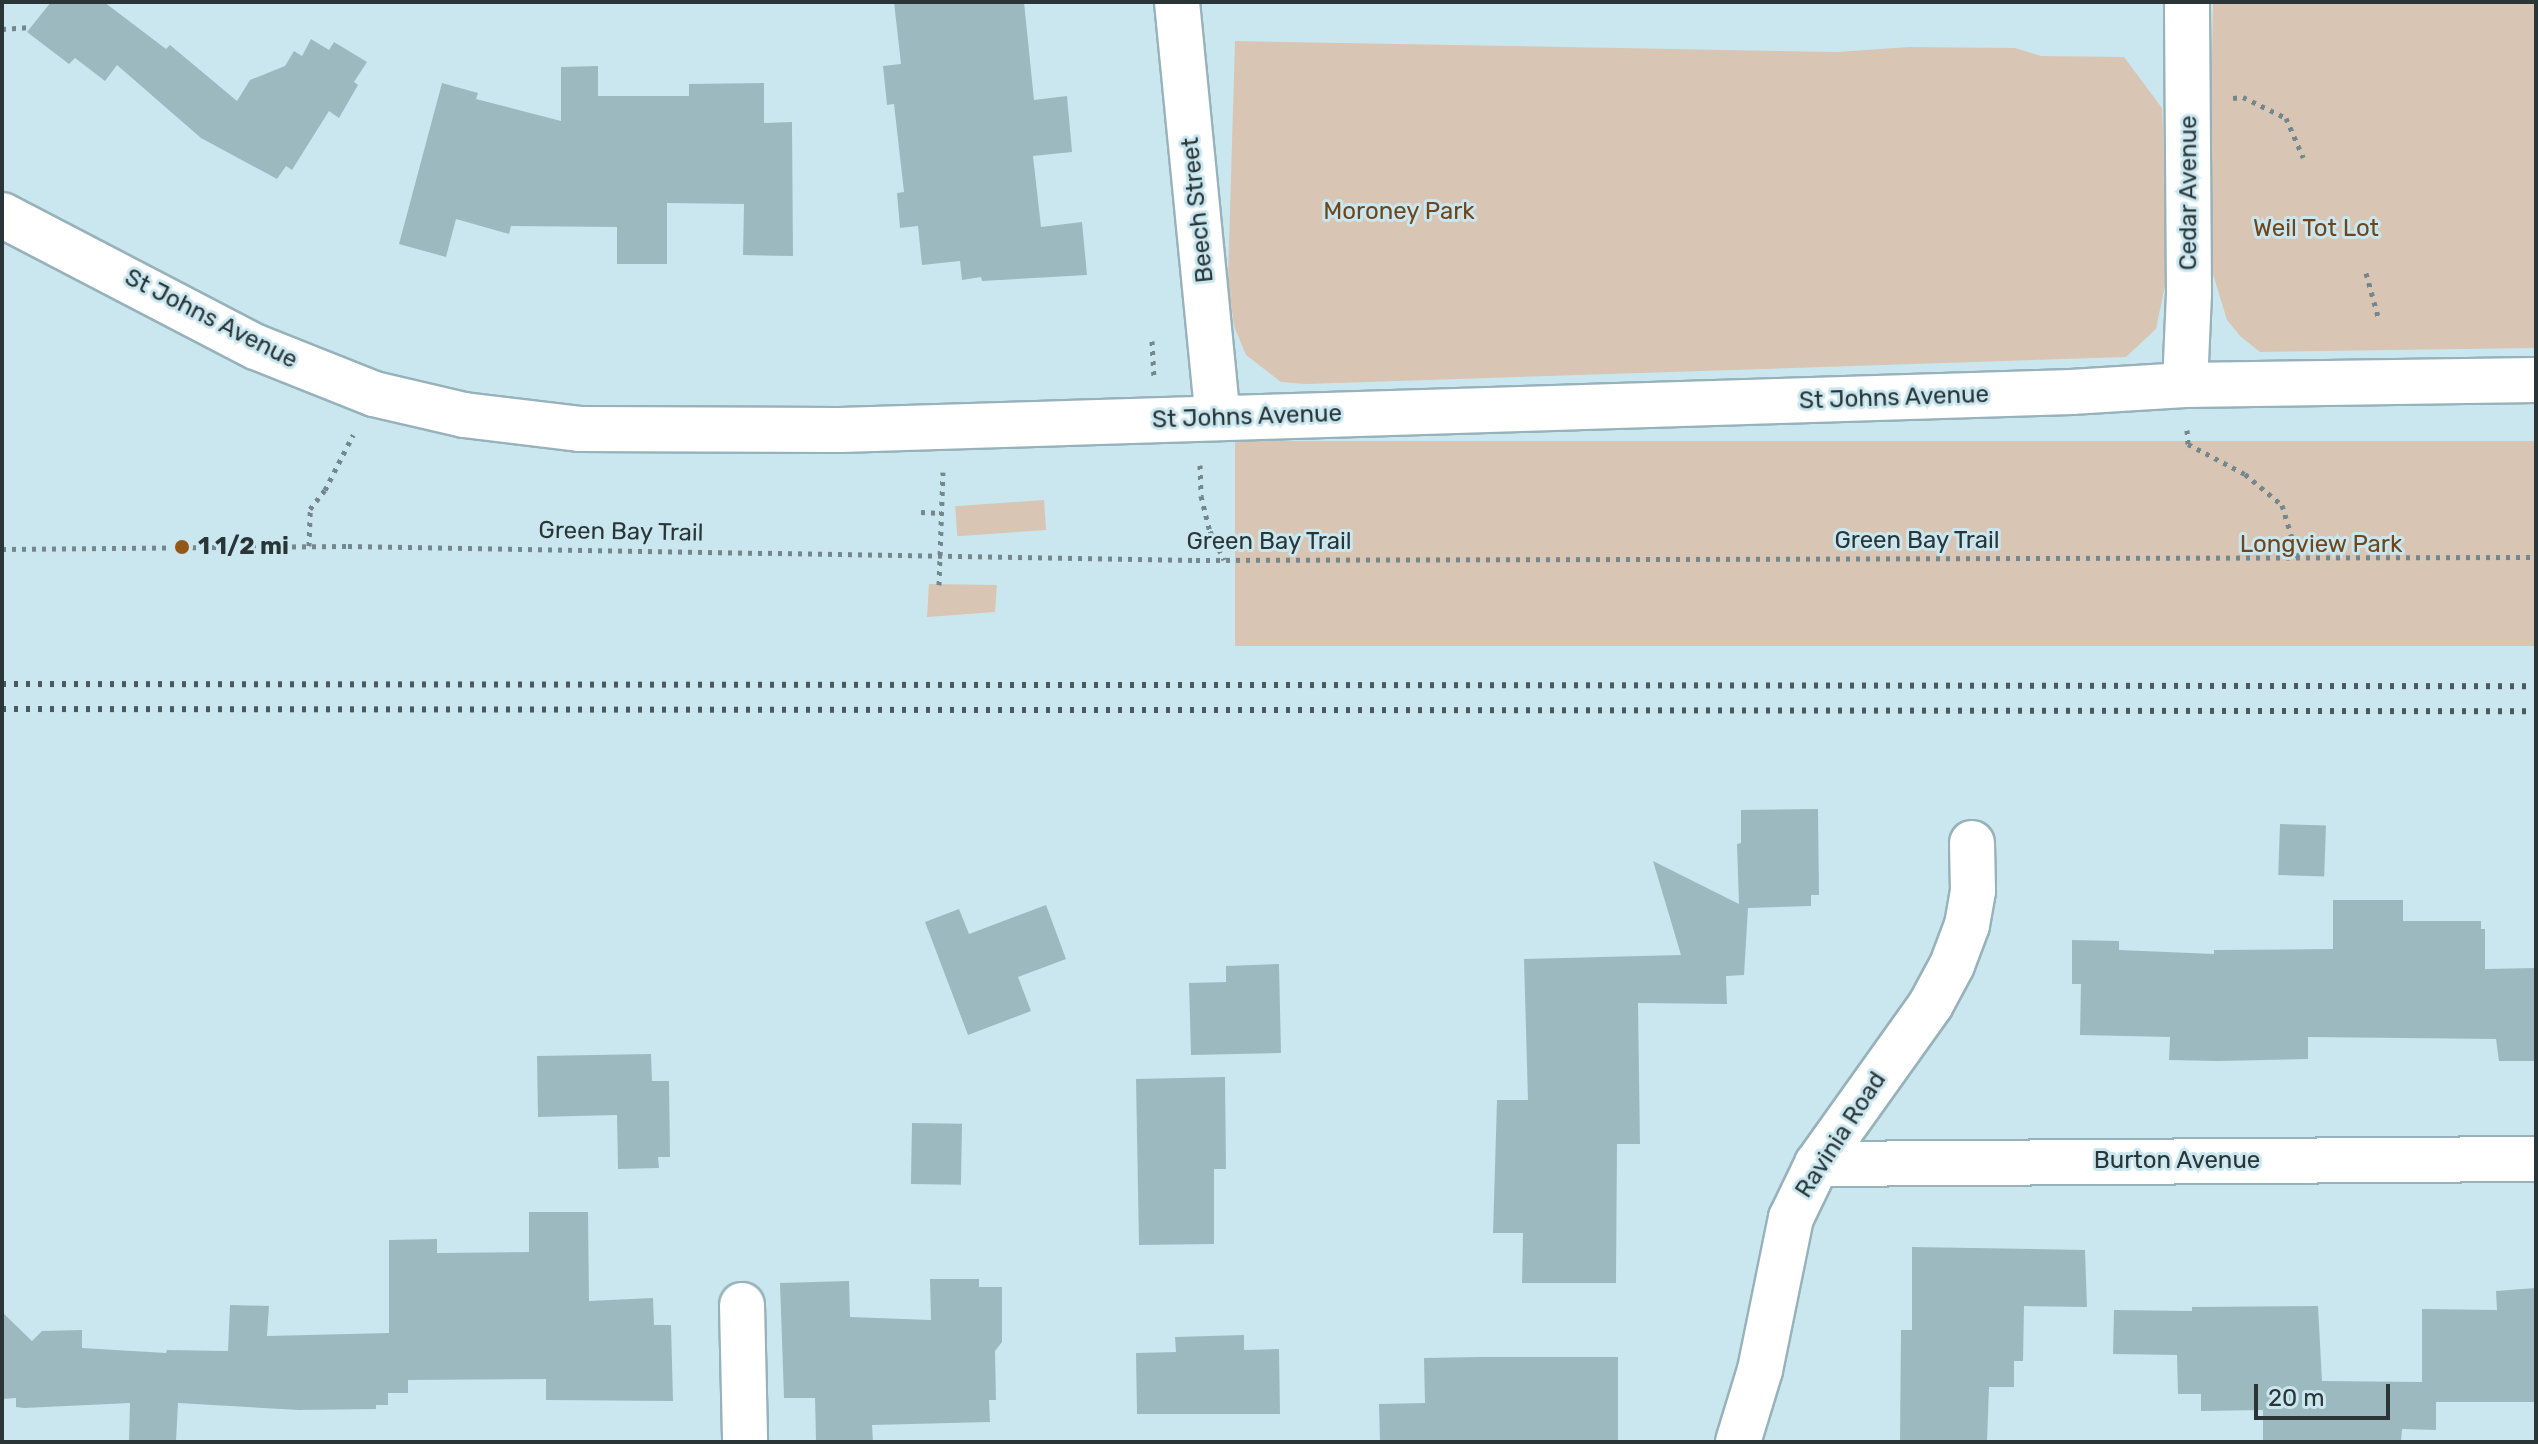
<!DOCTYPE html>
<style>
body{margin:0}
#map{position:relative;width:2538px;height:1444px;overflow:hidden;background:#cae7ef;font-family:Rubik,sans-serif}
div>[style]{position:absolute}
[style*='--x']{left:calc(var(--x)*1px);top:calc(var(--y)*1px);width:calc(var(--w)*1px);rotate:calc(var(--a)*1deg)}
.green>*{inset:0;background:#d9c5b4;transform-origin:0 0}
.building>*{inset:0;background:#9db9c0;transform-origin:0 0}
.path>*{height:5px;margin-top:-2.5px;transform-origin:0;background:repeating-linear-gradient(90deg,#74878d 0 4px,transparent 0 10px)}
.roads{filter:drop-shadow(2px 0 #97b2ba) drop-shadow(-2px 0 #97b2ba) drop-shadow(0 2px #97b2ba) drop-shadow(0 -2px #97b2ba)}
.minor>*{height:44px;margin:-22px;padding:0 22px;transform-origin:22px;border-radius:22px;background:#fff}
.rail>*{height:6px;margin-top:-3px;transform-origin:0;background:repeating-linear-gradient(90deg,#4a595d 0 4px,transparent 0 12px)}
.dots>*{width:22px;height:22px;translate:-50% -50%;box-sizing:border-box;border:4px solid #cae7ef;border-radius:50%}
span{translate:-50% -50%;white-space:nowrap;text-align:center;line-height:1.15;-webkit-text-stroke:6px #cae7ef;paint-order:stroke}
.street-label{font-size:24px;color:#2a3538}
.park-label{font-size:24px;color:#70451a}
.poi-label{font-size:24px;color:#2a3538;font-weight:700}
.left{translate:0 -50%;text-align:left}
.frame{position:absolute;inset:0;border:4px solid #2a3538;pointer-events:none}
.scale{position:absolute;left:2254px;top:1384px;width:136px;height:36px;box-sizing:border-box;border:4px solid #2a3538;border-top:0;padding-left:10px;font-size:24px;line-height:28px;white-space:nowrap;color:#2a3538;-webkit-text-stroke:6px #cae7ef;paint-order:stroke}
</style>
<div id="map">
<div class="green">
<div style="clip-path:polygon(2213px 2px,2536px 2px,2536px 348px,2260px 352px,2240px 336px,2227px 320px,2208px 258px)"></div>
<div style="clip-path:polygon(1235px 41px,1837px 52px,1909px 47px,2015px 48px,2041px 56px,2124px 57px,2162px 108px,2166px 195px,2165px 286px,2156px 329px,2126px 357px,1306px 384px,1281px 382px,1246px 355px,1234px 326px,1228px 280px)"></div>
<div style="left:2536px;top:441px;width:205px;height:1301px;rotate:90deg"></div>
<div style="left:1044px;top:500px;width:30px;height:89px;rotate:86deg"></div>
<div style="clip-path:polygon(929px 584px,997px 585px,995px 612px,927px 617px)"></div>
</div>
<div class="building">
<div style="clip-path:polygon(51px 2px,104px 2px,166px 49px,170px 45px,237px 101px,250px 80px,285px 66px,294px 51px,302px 56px,311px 39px,329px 50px,334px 42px,367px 62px,354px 82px,358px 85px,339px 118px,329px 111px,292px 170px,286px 166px,277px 179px,201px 138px,117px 65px,105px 81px,75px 58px,69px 64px,27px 32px)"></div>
<div style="clip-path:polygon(894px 2px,1024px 2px,1034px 100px,1067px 96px,1072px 152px,1033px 156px,1041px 227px,1082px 222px,1087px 275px,982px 281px,981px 277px,962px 280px,960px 261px,922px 265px,918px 226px,900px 228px,897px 193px,904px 192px,894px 104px,887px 105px,883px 66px,901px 64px)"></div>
<div style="clip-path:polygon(598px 66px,598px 96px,689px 96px,689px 84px,764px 83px,764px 123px,792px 122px,793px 256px,743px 255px,744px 204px,667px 203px,667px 264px,617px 264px,617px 227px,511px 226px,509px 234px,456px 219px,446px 257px,399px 244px,442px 83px,478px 93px,476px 99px,561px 121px,561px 67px)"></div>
<div style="clip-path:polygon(1818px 809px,1819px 895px,1811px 895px,1811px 906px,1748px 908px,1744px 975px,1726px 976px,1727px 1004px,1638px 1003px,1640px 1144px,1617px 1144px,1616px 1283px,1522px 1283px,1523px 1233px,1493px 1233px,1497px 1100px,1528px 1100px,1524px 959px,1681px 955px,1653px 861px,1739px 904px,1737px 844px,1741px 843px,1741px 810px)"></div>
<div style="left:2280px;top:824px;width:46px;height:51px;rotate:2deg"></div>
<div style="clip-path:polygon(2333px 900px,2403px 900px,2403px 921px,2481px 921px,2481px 929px,2485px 929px,2485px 969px,2536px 968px,2536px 1061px,2499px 1061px,2496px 1039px,2308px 1037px,2308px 1059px,2218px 1061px,2169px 1060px,2170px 1037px,2080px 1035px,2081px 984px,2072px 984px,2072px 940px,2119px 941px,2119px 950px,2214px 954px,2214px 950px,2333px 949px)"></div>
<div style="clip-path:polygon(1046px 905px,1066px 959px,1018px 977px,1031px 1011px,968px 1035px,925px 922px,959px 909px,969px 934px)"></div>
<div style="clip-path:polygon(1279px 964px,1281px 1053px,1191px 1055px,1189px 983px,1226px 982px,1226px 966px)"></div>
<div style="clip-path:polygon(651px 1054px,652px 1081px,669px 1081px,670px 1157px,658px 1157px,659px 1168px,618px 1169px,617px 1115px,538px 1117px,537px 1056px)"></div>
<div style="clip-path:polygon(1225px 1077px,1226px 1169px,1214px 1169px,1214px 1244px,1139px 1245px,1136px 1079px)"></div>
<div style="left:912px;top:1123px;width:50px;height:61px;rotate:1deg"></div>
<div style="clip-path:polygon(529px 1212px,588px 1212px,589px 1301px,653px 1298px,654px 1325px,671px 1325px,673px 1401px,546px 1400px,546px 1379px,408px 1380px,408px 1393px,388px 1393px,388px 1405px,376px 1405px,376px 1409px,299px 1410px,178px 1403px,176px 1442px,129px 1442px,130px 1403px,24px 1408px,16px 1407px,16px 1398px,2px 1399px,2px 1312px,32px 1341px,42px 1331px,82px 1330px,82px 1348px,166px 1353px,167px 1350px,228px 1351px,230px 1305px,269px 1306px,267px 1336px,389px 1333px,389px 1240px,437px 1239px,437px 1253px,529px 1252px)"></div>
<div style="clip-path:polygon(1912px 1247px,2085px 1250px,2087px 1307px,2024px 1306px,2023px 1361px,2014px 1361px,2014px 1387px,1989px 1387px,1987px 1442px,1900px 1442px,1901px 1330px,1912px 1330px)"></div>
<div style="clip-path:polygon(930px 1279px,979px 1279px,979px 1287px,1002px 1287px,1002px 1342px,995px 1351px,996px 1400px,989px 1400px,990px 1422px,872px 1425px,873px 1442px,816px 1442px,815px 1398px,784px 1398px,780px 1283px,849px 1281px,850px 1317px,931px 1320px)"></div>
<div style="clip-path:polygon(2536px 1288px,2536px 1402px,2436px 1402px,2436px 1430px,2402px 1429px,2401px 1442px,2263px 1441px,2263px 1410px,2201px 1411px,2201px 1394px,2178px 1394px,2177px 1355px,2113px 1354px,2114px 1310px,2192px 1311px,2192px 1307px,2318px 1306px,2322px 1381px,2422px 1382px,2422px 1309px,2497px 1310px,2496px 1291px)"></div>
<div style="clip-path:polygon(1244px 1335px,1244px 1350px,1279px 1349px,1280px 1414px,1137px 1414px,1136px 1353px,1176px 1352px,1175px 1337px)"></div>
<div style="clip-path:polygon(1480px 1357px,1618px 1357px,1618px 1442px,1380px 1442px,1379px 1404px,1425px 1403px,1424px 1358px)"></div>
</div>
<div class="path">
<div style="--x:2;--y:29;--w:29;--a:-4"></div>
<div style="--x:2233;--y:98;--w:10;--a:-6"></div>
<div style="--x:2243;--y:97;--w:48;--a:26"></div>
<div style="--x:2286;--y:118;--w:43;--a:66.4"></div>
<div style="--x:2366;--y:273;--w:49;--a:74.5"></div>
<div style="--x:1152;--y:341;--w:37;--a:87"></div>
<div style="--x:2187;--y:430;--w:14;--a:86"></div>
<div style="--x:2188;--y:444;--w:64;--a:27.8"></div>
<div style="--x:2245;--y:474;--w:48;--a:40"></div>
<div style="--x:2282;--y:505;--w:55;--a:73.2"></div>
<div style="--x:1200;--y:465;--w:31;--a:88"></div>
<div style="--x:1201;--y:496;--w:36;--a:76"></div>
<div style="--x:1210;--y:531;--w:32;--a:64"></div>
<div style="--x:921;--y:512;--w:21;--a:3"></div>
<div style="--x:309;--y:546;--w:37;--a:-88"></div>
<div style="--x:310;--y:509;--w:24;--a:-52"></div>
<div style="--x:325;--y:490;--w:62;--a:-63"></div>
<div style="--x:2;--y:549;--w:346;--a:-0.5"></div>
<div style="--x:348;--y:546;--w:848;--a:0.95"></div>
<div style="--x:1196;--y:560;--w:1340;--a:-0.13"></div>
<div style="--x:939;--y:585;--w:113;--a:-88"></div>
</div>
<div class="roads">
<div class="minor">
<div style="--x:1177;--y:2;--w:418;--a:84.4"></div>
<div style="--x:2;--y:215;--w:286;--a:27.5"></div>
<div style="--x:256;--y:347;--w:127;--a:21.7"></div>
<div style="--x:374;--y:394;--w:92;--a:13.1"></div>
<div style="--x:464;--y:415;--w:116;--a:6.9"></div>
<div style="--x:579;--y:429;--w:261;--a:0.2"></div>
<div style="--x:840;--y:430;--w:1232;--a:-1.77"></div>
<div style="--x:2071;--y:392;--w:114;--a:-3.5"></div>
<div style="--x:2185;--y:385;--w:351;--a:-0.8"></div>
<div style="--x:2185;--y:385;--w:91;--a:-87.5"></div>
<div style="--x:2189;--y:294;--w:292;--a:-90.4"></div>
<div style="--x:1817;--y:1164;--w:719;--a:-0.4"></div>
<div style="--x:742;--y:1305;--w:137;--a:88.7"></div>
<div style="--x:1738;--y:1442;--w:75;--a:-73"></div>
<div style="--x:1760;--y:1370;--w:155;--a:-78.5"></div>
<div style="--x:1791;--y:1218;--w:60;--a:-64.3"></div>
<div style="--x:1817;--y:1164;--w:196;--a:-54.5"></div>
<div style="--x:1931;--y:1004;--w:44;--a:-61.7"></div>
<div style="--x:1952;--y:965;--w:43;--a:-69.4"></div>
<div style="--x:1967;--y:925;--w:35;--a:-80"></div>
<div style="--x:1973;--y:891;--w:48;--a:-91.2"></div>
</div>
</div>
<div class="rail">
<div style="--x:2;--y:684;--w:2534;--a:0.05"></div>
<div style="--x:2;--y:709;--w:2534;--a:0.05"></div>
</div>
<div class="dots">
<div style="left:182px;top:547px;background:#935817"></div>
</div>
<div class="street-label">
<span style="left:2189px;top:193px;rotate:-90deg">Cedar Avenue</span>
<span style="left:1198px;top:210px;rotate:-96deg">Beech Street</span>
<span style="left:211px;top:319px;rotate:27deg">St Johns Avenue</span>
<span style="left:1894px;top:398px;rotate:-2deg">St Johns Avenue</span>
<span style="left:1247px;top:417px;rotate:-2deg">St Johns Avenue</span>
<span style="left:621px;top:532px;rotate:1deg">Green Bay Trail</span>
<span style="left:1917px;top:541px">Green Bay Trail</span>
<span style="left:1269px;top:542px">Green Bay Trail</span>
<span style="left:1841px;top:1135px;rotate:-57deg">Ravinia Road</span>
<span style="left:2177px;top:1161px">Burton Avenue</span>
</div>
<div class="park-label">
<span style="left:1399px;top:212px">Moroney Park</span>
<span style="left:2316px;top:229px">Weil Tot Lot</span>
<span style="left:2321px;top:545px">Longview Park</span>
</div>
<div class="poi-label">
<span class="left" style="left:198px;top:547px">1 1/2 mi</span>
</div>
<div class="frame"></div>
<div class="scale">20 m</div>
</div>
